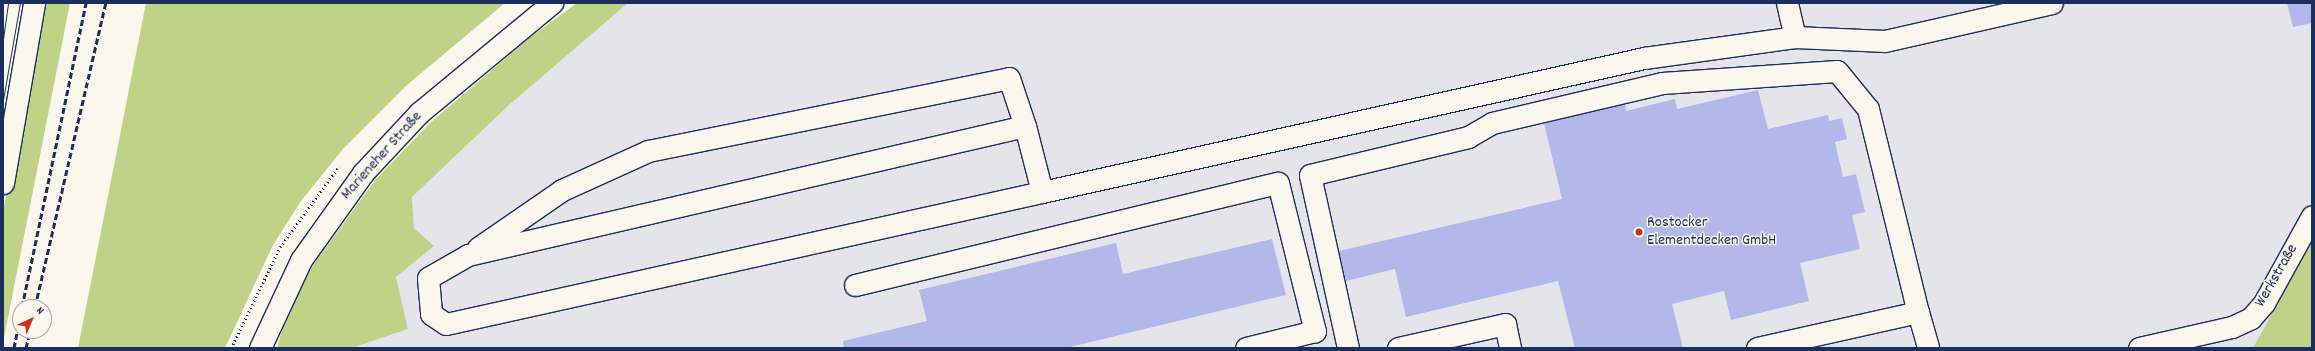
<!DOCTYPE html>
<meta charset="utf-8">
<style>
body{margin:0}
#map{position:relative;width:2315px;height:351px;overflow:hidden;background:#fbf7ec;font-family:Dekko,sans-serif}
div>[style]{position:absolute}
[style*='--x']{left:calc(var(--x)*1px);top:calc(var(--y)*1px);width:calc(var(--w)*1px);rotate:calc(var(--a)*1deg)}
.built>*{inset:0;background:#e5e4eb}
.green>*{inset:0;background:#bfd287}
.building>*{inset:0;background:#b3b8ea}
.path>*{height:2.5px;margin-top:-1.25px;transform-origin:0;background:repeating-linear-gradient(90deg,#1b2f5e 0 1px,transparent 0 4px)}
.roads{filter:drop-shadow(1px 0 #1b2f5e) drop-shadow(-1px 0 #1b2f5e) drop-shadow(0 1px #1b2f5e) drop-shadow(0 -1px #1b2f5e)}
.minor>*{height:21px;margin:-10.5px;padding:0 10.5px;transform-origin:10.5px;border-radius:10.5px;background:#fbf7ec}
.tram>*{height:1px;margin:-0.5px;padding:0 0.5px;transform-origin:0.5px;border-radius:0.5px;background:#1b2f5e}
.rail>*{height:3px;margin-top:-1.5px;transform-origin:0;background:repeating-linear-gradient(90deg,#1b2f5e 0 6px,transparent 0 9px)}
.dots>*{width:11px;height:11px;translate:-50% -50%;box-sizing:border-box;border:2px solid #fbf7ec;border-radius:50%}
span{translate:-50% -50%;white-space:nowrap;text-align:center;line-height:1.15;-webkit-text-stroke:3px #fbf7ec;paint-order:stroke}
.street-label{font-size:16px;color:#1b2f5e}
.poi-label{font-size:16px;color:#1b2f5e}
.left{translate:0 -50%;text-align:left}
.frame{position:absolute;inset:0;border:4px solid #1b2f5e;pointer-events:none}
.north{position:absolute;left:12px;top:299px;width:40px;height:40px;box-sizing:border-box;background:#fbf7ec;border:1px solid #a1a7b3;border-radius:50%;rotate:44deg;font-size:11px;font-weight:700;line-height:16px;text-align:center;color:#1b2f5e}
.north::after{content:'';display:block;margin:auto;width:14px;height:18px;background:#c8321e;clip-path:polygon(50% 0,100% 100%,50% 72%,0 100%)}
</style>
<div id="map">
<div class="built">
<div style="clip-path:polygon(628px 3px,2312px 3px,2312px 348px,352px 348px,408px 329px,396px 277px,414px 228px,412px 197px,509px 105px)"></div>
</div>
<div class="green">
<div style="clip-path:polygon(41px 3px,70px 3px,3px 343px,3px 213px)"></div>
<div style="clip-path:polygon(146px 3px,505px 3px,407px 85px,343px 149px,301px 201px,273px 245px,225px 348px,78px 348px)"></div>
<div style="clip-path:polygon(577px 3px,628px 3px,509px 105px,412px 197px,414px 228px,434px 246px,396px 277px,408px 329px,352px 348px,277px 348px,286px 316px,313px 265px,376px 179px,431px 122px,528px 39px)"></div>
<div style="clip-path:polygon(2312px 241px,2312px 348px,2253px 348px)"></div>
</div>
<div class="building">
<div style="clip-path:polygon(2287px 3px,2312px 3px,2312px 23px,2293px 27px)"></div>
<div style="clip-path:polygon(1758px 90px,1768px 129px,1828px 115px,1829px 121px,1842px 118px,1847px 139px,1835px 142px,1843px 177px,1856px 174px,1865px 212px,1852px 215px,1860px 249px,1800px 263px,1809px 301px,1731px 320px,1724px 291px,1672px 304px,1683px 348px,1575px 348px,1558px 281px,1406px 317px,1395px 269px,1346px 281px,1339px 251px,1562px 199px,1544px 123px,1625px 104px,1626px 111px,1675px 99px,1677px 109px)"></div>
<div style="clip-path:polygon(1272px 239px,1286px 295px,1066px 348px,844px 348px,843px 341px,927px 321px,919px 290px,1116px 243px,1123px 274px)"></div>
</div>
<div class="path">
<div style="--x:231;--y:348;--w:112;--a:-64.1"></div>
<div style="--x:280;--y:247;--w:100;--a:-53.9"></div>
</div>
<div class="roads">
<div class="minor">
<div style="--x:1787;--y:3;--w:35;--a:77"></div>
<div style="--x:3;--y:183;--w:183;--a:-80.2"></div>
<div style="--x:1042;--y:192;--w:68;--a:-104.4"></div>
<div style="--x:1025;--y:126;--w:572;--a:166.96"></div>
<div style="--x:468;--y:255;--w:46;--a:150.1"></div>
<div style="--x:428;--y:278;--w:36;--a:85"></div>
<div style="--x:431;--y:314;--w:18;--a:34"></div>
<div style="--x:446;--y:324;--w:610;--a:-12.49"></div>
<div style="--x:1042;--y:192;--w:617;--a:-12.55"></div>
<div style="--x:1644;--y:58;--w:152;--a:-7.9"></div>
<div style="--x:1795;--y:37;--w:90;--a:2.5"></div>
<div style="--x:1885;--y:41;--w:171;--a:-12.8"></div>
<div style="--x:478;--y:248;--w:102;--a:-34.6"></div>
<div style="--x:562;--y:190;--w:94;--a:-24.4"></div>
<div style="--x:648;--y:151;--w:368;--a:-11.4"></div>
<div style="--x:1009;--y:78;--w:51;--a:71.6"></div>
<div style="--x:855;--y:285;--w:435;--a:-13.6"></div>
<div style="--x:1278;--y:183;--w:153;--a:76"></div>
<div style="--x:1315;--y:331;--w:71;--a:166.2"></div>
<div style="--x:260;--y:348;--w:97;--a:-65"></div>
<div style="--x:301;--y:260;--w:107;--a:-54.5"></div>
<div style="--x:363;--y:173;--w:82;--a:-47"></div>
<div style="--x:419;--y:113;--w:173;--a:-39.6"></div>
<div style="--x:1348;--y:348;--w:177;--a:-102.4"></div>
<div style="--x:1310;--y:175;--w:163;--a:-13.5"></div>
<div style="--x:1468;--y:137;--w:28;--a:-30"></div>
<div style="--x:1492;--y:123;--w:175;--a:-13.2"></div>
<div style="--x:1662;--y:83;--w:175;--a:-3.9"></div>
<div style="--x:1837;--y:71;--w:49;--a:50.8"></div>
<div style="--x:1868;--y:109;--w:209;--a:76.2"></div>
<div style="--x:1398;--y:348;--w:110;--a:-12.6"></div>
<div style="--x:1505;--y:324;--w:25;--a:78"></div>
<div style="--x:1757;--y:348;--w:165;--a:-12.6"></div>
<div style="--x:1918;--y:312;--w:37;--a:74"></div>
<div style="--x:2139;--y:348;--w:95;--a:-12.7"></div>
<div style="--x:2232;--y:327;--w:21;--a:-25"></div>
<div style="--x:2251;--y:318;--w:20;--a:-49"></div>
<div style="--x:2264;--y:303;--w:99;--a:-61.1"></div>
</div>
</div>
<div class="tram">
<div style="--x:3;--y:39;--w:36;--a:-82"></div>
<div style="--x:3;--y:100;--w:98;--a:-80.1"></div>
</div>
<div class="rail">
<div style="--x:22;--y:307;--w:311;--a:-78.1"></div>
<div style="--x:35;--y:307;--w:312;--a:-76.9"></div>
<div style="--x:14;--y:348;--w:32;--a:-79"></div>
<div style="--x:26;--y:348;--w:17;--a:-77"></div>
</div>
<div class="dots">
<div style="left:1639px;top:232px;background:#c8321e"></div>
</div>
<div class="street-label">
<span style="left:382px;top:156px;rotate:-48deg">Marieneher Straße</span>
<span style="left:2277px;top:276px;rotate:-60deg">Werkstraße</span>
</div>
<div class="poi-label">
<span class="left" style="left:1647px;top:232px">Rostocker<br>Elementdecken GmbH</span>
</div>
<div class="frame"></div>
<div class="north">N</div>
</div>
